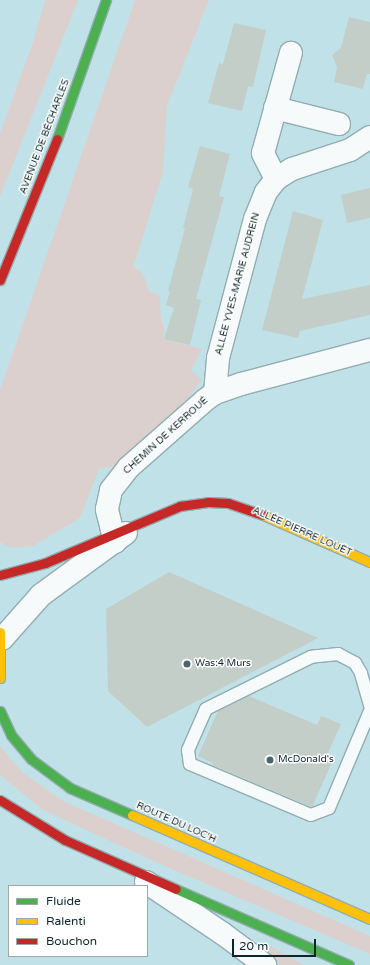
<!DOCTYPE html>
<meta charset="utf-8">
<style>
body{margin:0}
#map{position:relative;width:370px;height:965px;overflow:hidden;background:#c0e1e7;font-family:"Varela Round",sans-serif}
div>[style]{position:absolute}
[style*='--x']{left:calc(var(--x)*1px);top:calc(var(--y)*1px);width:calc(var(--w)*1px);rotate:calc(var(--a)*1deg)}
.green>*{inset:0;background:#dcd0cf}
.building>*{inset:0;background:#c3cec8}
.roads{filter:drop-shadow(1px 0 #92adb1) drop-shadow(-1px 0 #92adb1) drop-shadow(0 1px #92adb1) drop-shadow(0 -1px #92adb1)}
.lane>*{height:12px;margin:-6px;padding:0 6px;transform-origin:6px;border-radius:6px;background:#f6fafb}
.street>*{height:22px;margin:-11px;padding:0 11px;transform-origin:11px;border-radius:11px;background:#f6fafb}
.fast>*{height:9px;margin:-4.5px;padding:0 4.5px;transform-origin:4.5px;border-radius:4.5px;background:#4caf50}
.slow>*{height:9px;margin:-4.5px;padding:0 4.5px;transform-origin:4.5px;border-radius:4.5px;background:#ffc107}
.jam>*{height:9px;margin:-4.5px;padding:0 4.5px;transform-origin:4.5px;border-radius:4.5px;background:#c62828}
.dots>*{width:11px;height:11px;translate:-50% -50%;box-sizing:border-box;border:2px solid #fff;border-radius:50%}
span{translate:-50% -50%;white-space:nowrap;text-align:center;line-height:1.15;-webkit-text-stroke:3px #fff;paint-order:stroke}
.street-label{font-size:10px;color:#0c2629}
.poi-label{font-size:10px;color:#0c2629}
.left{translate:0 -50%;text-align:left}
.legend{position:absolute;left:8px;top:885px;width:140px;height:72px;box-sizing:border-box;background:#fff;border:1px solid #9ea8a9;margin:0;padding:5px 7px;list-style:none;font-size:12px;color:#0c2629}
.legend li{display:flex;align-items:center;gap:8px;height:20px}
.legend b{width:20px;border:1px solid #9ea8a9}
.scale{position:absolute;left:232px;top:939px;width:84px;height:18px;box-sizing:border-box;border:2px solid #0c2629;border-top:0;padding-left:5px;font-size:12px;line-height:14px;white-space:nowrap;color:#0c2629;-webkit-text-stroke:3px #fff;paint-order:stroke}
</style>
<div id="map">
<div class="green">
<div style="clip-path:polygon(45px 0,78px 0,0 197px,0 134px,34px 39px)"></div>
<div style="clip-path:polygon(135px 0,209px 0,167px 106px,163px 172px,133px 268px,140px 270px,145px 278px,149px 291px,160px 296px,161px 321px,165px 329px,163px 339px,202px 349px,191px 370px,202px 380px,176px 413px,119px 465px,99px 469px,80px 518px,33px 546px,12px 548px,0 542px,0 390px)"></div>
<div style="clip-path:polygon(0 746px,22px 772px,63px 801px,370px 936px,370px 954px,160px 864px,43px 810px,0 775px)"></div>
<div style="clip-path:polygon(257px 943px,276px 949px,304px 965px,280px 965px)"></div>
</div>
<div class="building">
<div style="clip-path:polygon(349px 17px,370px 22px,370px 74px,367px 74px,363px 89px,334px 82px,337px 67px,332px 55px,341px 48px)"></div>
<div style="clip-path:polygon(234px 23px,266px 30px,253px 87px,248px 86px,242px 111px,208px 103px,219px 63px,223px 64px)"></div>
<div style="clip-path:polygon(200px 146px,230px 154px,219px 196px,224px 197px,196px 299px,201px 300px,190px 345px,164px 339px,174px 308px,166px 305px,170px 291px,168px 291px,185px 228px,183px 228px,193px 189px,188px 187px)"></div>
<div style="clip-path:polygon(370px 188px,370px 218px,347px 223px,341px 195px)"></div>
<div style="clip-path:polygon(293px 211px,323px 220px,302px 299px,370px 285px,370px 315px,300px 331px,298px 338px,262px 330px)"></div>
<div style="clip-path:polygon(169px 572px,318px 638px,147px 727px,108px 691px,106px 609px)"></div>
<div style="clip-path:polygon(249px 696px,317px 725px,321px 716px,341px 724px,327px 755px,334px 758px,312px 807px,212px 765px,213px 763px,198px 756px,218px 711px)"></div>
</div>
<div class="roads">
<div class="lane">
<div style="--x:370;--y:705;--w:33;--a:-106"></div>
<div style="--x:361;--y:673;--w:12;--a:-121"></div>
<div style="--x:355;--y:663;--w:19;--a:-152"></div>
<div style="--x:338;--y:654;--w:27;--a:174"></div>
<div style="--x:311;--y:657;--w:117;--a:153.7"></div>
<div style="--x:206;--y:709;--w:45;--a:113.7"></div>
<div style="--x:188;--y:750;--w:14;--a:82"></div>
<div style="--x:190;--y:764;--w:131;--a:22.9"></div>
<div style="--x:311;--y:815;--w:19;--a:-21"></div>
<div style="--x:329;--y:808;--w:105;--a:-67.1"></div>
</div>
<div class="street">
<div style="--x:275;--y:108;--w:66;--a:14"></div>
<div style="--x:276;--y:179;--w:29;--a:-117"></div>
<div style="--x:263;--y:153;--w:104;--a:-74.4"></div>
<div style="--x:215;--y:393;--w:35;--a:-85"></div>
<div style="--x:218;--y:358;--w:144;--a:-75.1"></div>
<div style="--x:255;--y:219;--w:29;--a:-68"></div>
<div style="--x:266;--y:192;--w:16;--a:-52"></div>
<div style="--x:276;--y:179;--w:19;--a:-32"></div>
<div style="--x:292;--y:169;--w:61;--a:-18.1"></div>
<div style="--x:350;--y:150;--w:24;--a:-33"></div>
<div style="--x:115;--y:542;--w:34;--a:-104"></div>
<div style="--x:107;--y:509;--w:19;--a:-78"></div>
<div style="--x:111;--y:490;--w:28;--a:-52"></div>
<div style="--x:128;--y:468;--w:103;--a:-41.4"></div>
<div style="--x:205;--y:400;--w:12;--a:-35"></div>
<div style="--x:215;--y:393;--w:28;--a:-19"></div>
<div style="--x:241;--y:384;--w:133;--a:-14.8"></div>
<div style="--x:2;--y:639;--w:59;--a:-48.4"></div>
<div style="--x:41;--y:595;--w:105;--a:-36.1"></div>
<div style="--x:146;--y:882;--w:92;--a:33.9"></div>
<div style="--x:222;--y:933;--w:54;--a:36.7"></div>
</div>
<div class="fast">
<div style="--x:57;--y:139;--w:147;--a:-70.6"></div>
<div style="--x:0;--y:711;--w:26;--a:65"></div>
<div style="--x:11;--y:735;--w:31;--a:50"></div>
<div style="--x:31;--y:759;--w:49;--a:36.6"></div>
<div style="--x:70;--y:788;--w:68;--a:23.5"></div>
<div style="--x:176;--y:889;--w:189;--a:23.7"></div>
</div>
<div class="slow">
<div style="--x:263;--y:515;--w:117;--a:23.7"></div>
<div style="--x:0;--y:632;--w:46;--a:90"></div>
<div style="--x:132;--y:815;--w:260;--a:23.6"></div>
</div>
<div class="jam">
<div style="--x:0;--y:280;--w:152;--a:-68"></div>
<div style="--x:0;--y:575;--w:47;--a:-14.9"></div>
<div style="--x:45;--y:563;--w:147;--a:-22.9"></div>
<div style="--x:180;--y:506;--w:28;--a:-8"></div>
<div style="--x:208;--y:502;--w:20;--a:3"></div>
<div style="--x:228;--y:503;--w:37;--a:19"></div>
<div style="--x:0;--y:800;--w:76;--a:31.6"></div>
<div style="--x:65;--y:840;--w:121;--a:23.8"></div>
</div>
</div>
<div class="dots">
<div style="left:187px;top:664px;background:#4b676c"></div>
<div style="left:270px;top:760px;background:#4b676c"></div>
</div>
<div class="street-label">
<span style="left:45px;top:137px;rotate:-69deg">AVENUE DE BÉCHARLES</span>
<span style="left:238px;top:284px;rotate:-75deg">ALLÉE YVES-MARIE AUDREIN</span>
<span style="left:166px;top:436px;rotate:-42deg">CHEMIN DE KERROUÉ</span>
<span style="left:302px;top:532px;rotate:24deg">ALLÉE PIERRE LOUËT</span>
<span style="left:176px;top:823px;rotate:24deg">ROUTE DU LOC'H</span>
</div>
<div class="poi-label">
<span class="left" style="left:195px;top:664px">Was:4 Murs</span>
<span class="left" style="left:278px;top:760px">McDonald's</span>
</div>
<ul class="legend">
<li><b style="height:5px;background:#4caf50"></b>Fluide</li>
<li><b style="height:5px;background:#ffc107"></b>Ralenti</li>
<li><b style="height:5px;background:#c62828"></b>Bouchon</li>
</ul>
<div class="scale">20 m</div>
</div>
